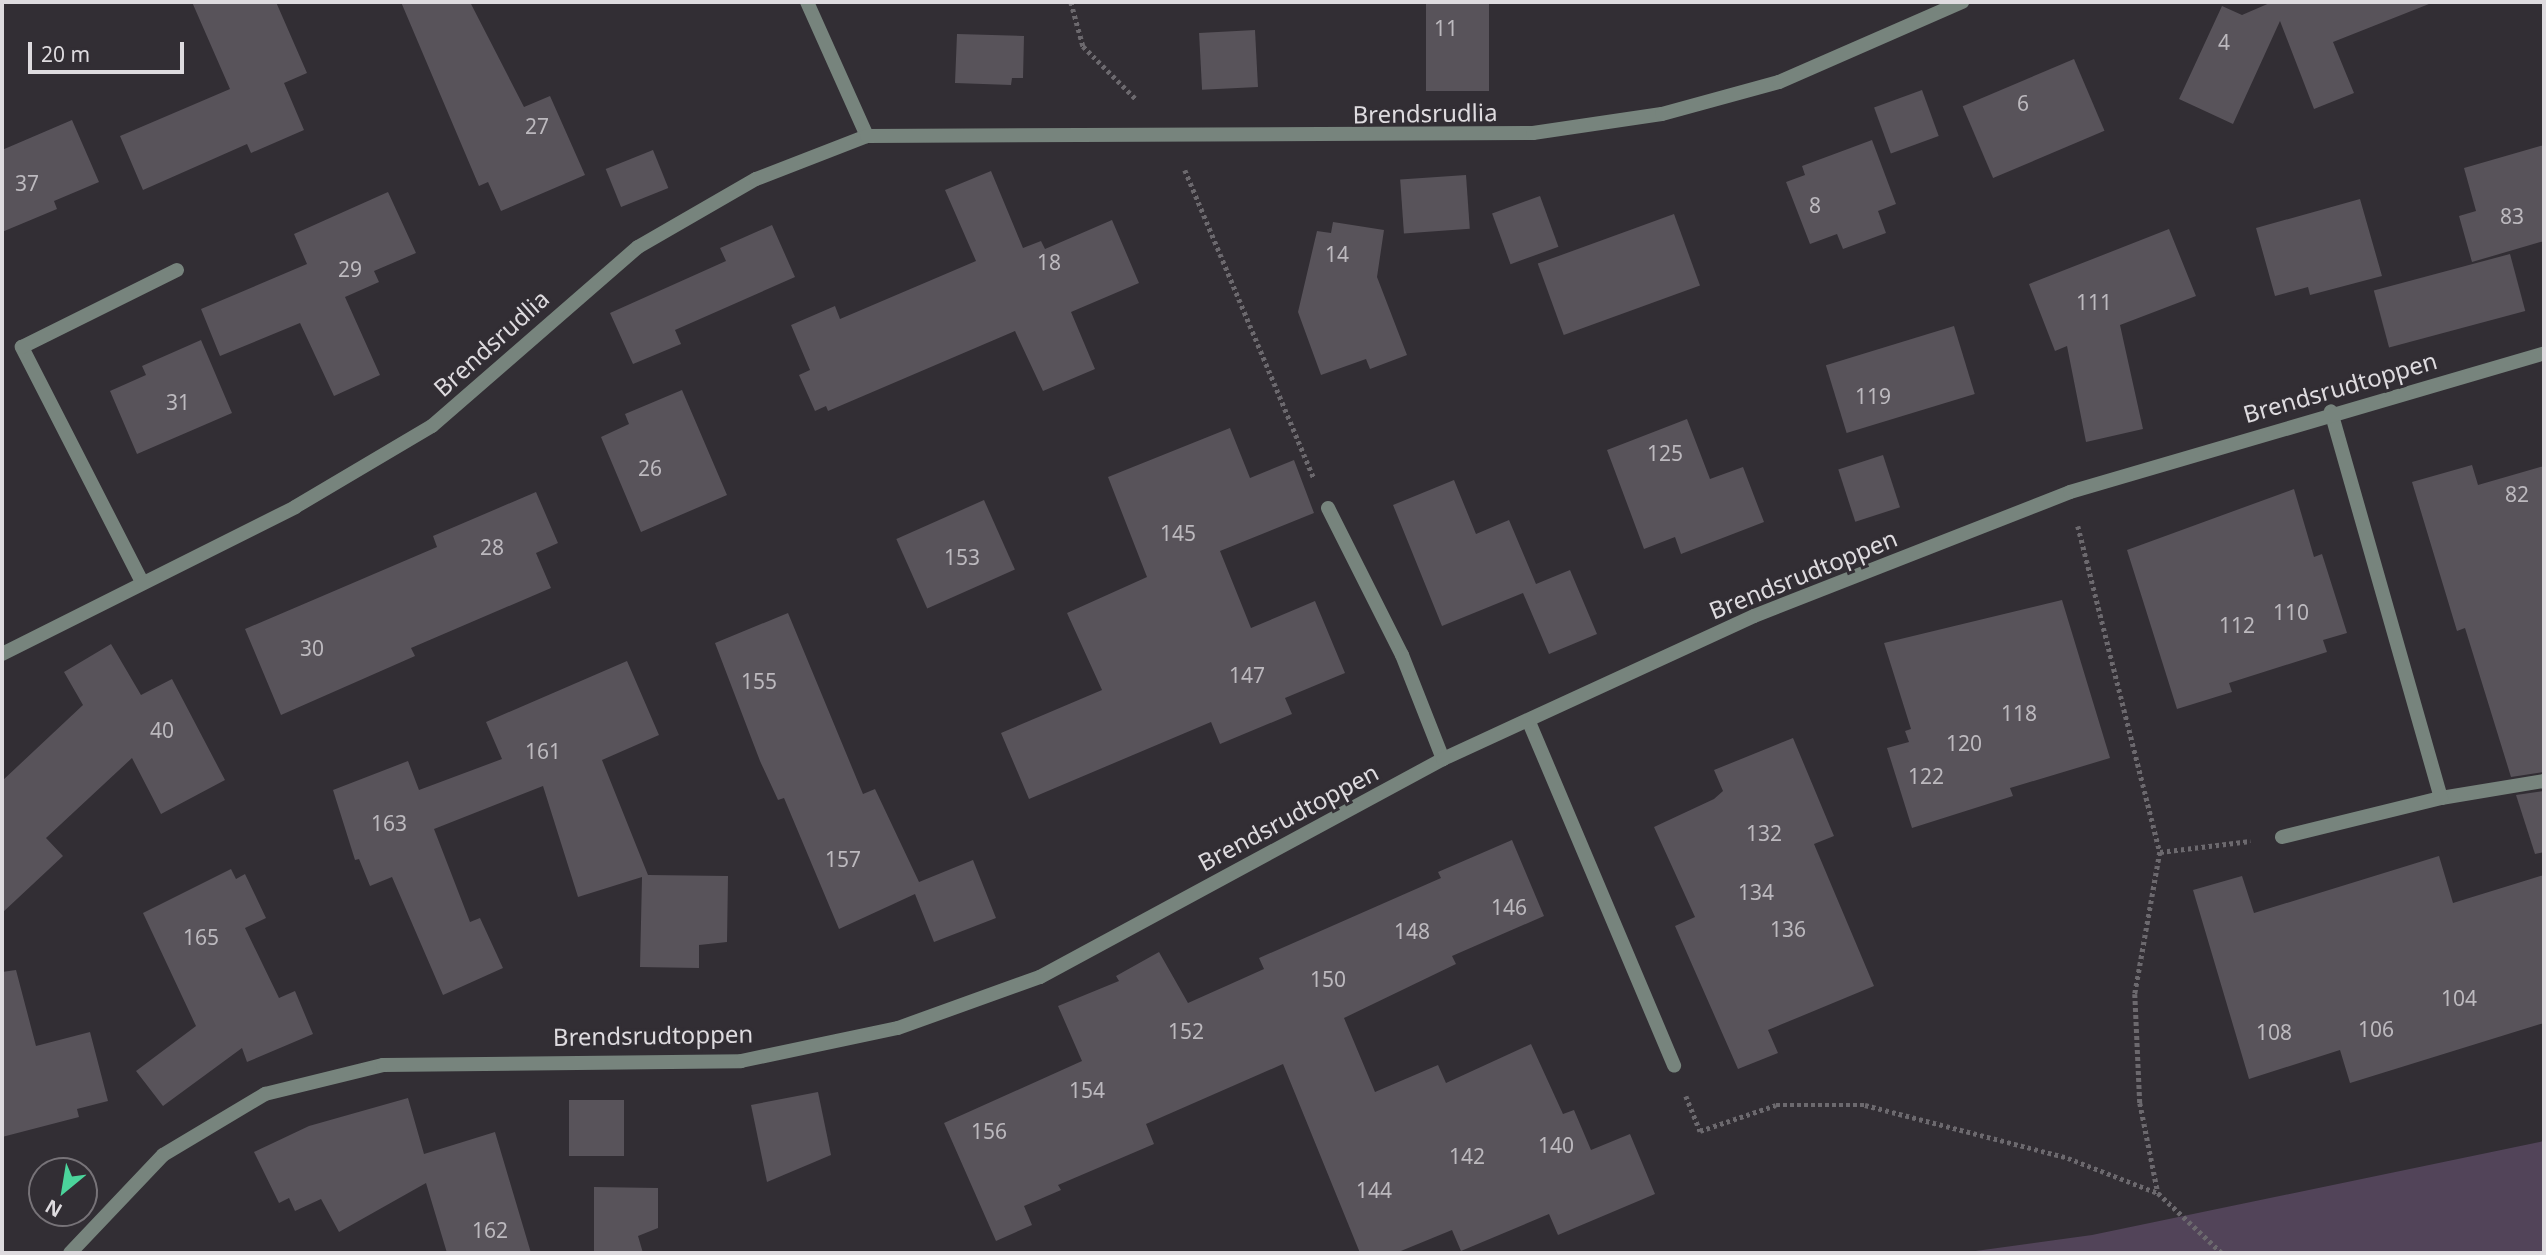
<!DOCTYPE html>
<style>
body{margin:0}
#map{position:relative;width:2546px;height:1255px;overflow:hidden;background:#322e34;font-family:"Noto Sans",sans-serif}
div>[style]{position:absolute}
[style*='--x']{left:calc(var(--x)*1px);top:calc(var(--y)*1px);width:calc(var(--w)*1px);rotate:calc(var(--a)*1deg)}
.green>*{inset:0;background:#524459}
.building>*{inset:0;background:#58535a;transform-origin:0 0}
.path>*{height:4.5px;margin-top:-2.25px;transform-origin:0;background:repeating-linear-gradient(90deg,#6c696e 0 3.5px,transparent 0 7px)}
.lane>*{height:14px;margin:-7px;padding:0 7px;transform-origin:7px;border-radius:7px;background:#77847d}
.street>*{height:14px;margin:-7px;padding:0 7px;transform-origin:7px;border-radius:7px;background:#77847d}
span{translate:-50% -50%;white-space:nowrap;text-align:center;line-height:1.15;-webkit-text-stroke:6px #322e34;paint-order:stroke}
.number-label{font-size:21px;color:#bcb9be}
.number-label span{-webkit-text-stroke-width:0}
.street-label{font-size:24px;color:#dedbdf}
.frame{position:absolute;inset:0;border:4px solid #dedbdf;pointer-events:none}
.north{position:absolute;left:28px;top:1157px;width:70px;height:70px;box-sizing:border-box;background:#322e34;border:2px solid #777378;border-radius:50%;rotate:210deg;font-size:19px;font-weight:700;line-height:28px;text-align:center;color:#dedbdf}
.north::after{content:'';display:block;margin:auto;width:24px;height:32px;background:#4bd49b;clip-path:polygon(50% 0,100% 100%,50% 72%,0 100%)}
.scale{position:absolute;left:28px;top:42px;width:156px;height:32px;box-sizing:border-box;border:4px solid #dedbdf;border-top:0;padding-left:9px;font-size:21px;line-height:24px;white-space:nowrap;color:#dedbdf;-webkit-text-stroke:5px #322e34;paint-order:stroke}
</style>
<div id="map">
<div class="green">
<div style="clip-path:polygon(2544px 1141px,2544px 1253px,1961px 1253px,2092px 1235px)"></div>
</div>
<div class="building">
<div style="clip-path:polygon(192px 2px,276px 2px,307px 73px,284px 83px,304px 130px,251px 153px,247px 144px,143px 190px,120px 136px,230px 89px)"></div>
<div style="clip-path:polygon(401px 2px,470px 2px,524px 107px,550px 96px,585px 175px,501px 211px,488px 182px,479px 186px)"></div>
<div style="left:1426px;top:2px;width:63px;height:89px"></div>
<div style="clip-path:polygon(2272px 2px,2428px 2px,2429px 4px,2333px 42px,2354px 93px,2314px 109px,2280px 21px,2233px 124px,2179px 99px,2222px 6px,2242px 15px)"></div>
<div style="left:1255px;top:30px;width:57px;height:56px;rotate:87deg"></div>
<div style="clip-path:polygon(957px 34px,1024px 36px,1023px 78px,1012px 78px,1011px 85px,955px 83px)"></div>
<div style="left:2074px;top:59px;width:78px;height:121px;rotate:67deg"></div>
<div style="left:1922px;top:90px;width:49px;height:51px;rotate:70deg"></div>
<div style="clip-path:polygon(72px 120px,99px 182px,54px 201px,57px 209px,2px 232px,2px 150px)"></div>
<div style="clip-path:polygon(1872px 140px,1896px 204px,1878px 211px,1886px 233px,1843px 249px,1837px 234px,1810px 244px,1786px 182px,1805px 175px,1802px 166px)"></div>
<div style="clip-path:polygon(2544px 145px,2544px 241px,2472px 262px,2459px 216px,2476px 211px,2464px 168px)"></div>
<div style="left:653px;top:150px;width:41px;height:51px;rotate:68deg"></div>
<div style="clip-path:polygon(991px 171px,1023px 248px,1041px 241px,1045px 249px,1112px 220px,1139px 283px,1071px 312px,1095px 369px,1043px 391px,1015px 331px,828px 411px,826px 406px,815px 411px,799px 375px,810px 370px,791px 325px,835px 306px,840px 319px,976px 261px,945px 190px)"></div>
<div style="left:1466px;top:175px;width:54px;height:66px;rotate:86deg"></div>
<div style="clip-path:polygon(388px 192px,416px 253px,374px 271px,379px 282px,345px 297px,380px 375px,334px 396px,300px 323px,220px 356px,201px 309px,307px 264px,294px 234px)"></div>
<div style="left:1540px;top:196px;width:54px;height:51px;rotate:70deg"></div>
<div style="clip-path:polygon(2360px 199px,2382px 276px,2310px 295px,2308px 287px,2275px 296px,2256px 228px)"></div>
<div style="left:1674px;top:214px;width:76px;height:145px;rotate:70deg"></div>
<div style="clip-path:polygon(1333px 222px,1384px 230px,1377px 277px,1407px 355px,1370px 369px,1366px 359px,1321px 375px,1298px 312px,1317px 231px,1331px 233px)"></div>
<div style="clip-path:polygon(772px 225px,795px 277px,675px 330px,681px 344px,633px 364px,610px 313px,726px 261px,720px 248px)"></div>
<div style="clip-path:polygon(2169px 229px,2196px 296px,2120px 325px,2143px 429px,2086px 442px,2067px 346px,2055px 351px,2029px 284px)"></div>
<div style="left:2510px;top:254px;width:59px;height:141px;rotate:75deg"></div>
<div style="left:1954px;top:326px;width:71px;height:134px;rotate:73deg"></div>
<div style="clip-path:polygon(201px 340px,232px 413px,137px 454px,110px 391px,146px 375px,142px 366px)"></div>
<div style="clip-path:polygon(682px 390px,727px 495px,641px 532px,601px 437px,629px 424px,625px 414px)"></div>
<div style="clip-path:polygon(1687px 419px,1710px 479px,1743px 467px,1764px 522px,1681px 554px,1675px 537px,1644px 549px,1607px 450px)"></div>
<div style="clip-path:polygon(1230px 428px,1250px 478px,1294px 460px,1314px 513px,1220px 551px,1251px 628px,1315px 601px,1345px 673px,1285px 698px,1292px 714px,1220px 744px,1211px 722px,1029px 799px,1001px 733px,1102px 690px,1067px 613px,1147px 577px,1108px 477px)"></div>
<div style="left:1883px;top:455px;width:55px;height:47px;rotate:72deg"></div>
<div style="clip-path:polygon(2472px 465px,2478px 485px,2544px 466px,2544px 772px,2511px 777px,2465px 628px,2457px 631px,2412px 482px)"></div>
<div style="clip-path:polygon(1454px 480px,1476px 534px,1509px 520px,1536px 584px,1570px 570px,1597px 634px,1549px 654px,1523px 593px,1442px 626px,1393px 505px)"></div>
<div style="clip-path:polygon(2294px 489px,2314px 557px,2322px 554px,2347px 633px,2323px 640px,2327px 652px,2229px 683px,2232px 692px,2177px 709px,2127px 550px)"></div>
<div style="clip-path:polygon(536px 492px,558px 543px,536px 553px,551px 588px,411px 648px,415px 656px,281px 715px,245px 629px,437px 547px,433px 536px)"></div>
<div style="left:984px;top:500px;width:76px;height:96px;rotate:66deg"></div>
<div style="clip-path:polygon(2062px 600px,2110px 758px,2010px 788px,2013px 796px,1912px 828px,1887px 748px,1909px 742px,1905px 731px,1911px 729px,1884px 643px)"></div>
<div style="clip-path:polygon(788px 613px,863px 794px,875px 789px,919px 882px,973px 860px,996px 918px,934px 942px,915px 894px,839px 929px,784px 798px,778px 800px,760px 761px,715px 643px)"></div>
<div style="clip-path:polygon(111px 644px,141px 695px,172px 679px,225px 780px,161px 814px,132px 758px,46px 838px,63px 856px,2px 913px,2px 781px,83px 705px,64px 672px)"></div>
<div style="clip-path:polygon(627px 661px,659px 735px,602px 760px,648px 875px,728px 876px,727px 942px,699px 945px,699px 968px,640px 967px,642px 877px,578px 897px,543px 786px,434px 829px,470px 922px,480px 918px,503px 968px,443px 995px,392px 877px,370px 886px,359px 859px,355px 860px,333px 790px,408px 761px,419px 790px,502px 759px,486px 722px)"></div>
<div style="clip-path:polygon(1793px 738px,1834px 836px,1814px 844px,1874px 986px,1768px 1030px,1778px 1053px,1738px 1069px,1675px 926px,1695px 917px,1654px 827px,1714px 799px,1723px 791px,1714px 770px)"></div>
<div style="clip-path:polygon(2544px 791px,2544px 852px,2535px 854px,2516px 795px)"></div>
<div style="clip-path:polygon(1512px 840px,1544px 916px,1452px 956px,1456px 964px,1344px 1018px,1375px 1092px,1438px 1065px,1446px 1083px,1531px 1044px,1563px 1114px,1574px 1110px,1591px 1150px,1630px 1134px,1655px 1194px,1558px 1235px,1549px 1214px,1461px 1251px,1452px 1230px,1396px 1253px,1360px 1253px,1283px 1064px,1146px 1124px,1154px 1144px,1058px 1185px,1061px 1190px,1024px 1206px,1032px 1225px,996px 1241px,944px 1123px,1082px 1061px,1058px 1006px,1119px 981px,1116px 976px,1159px 952px,1188px 1003px,1264px 969px,1259px 958px,1441px 878px,1438px 872px)"></div>
<div style="clip-path:polygon(2439px 856px,2453px 903px,2544px 875px,2544px 1023px,2350px 1083px,2340px 1050px,2249px 1079px,2193px 890px,2242px 876px,2254px 913px)"></div>
<div style="clip-path:polygon(231px 869px,236px 879px,245px 874px,266px 918px,245px 928px,279px 998px,295px 991px,313px 1034px,247px 1062px,242px 1048px,163px 1106px,136px 1071px,196px 1026px,143px 913px)"></div>
<div style="clip-path:polygon(16px 970px,36px 1046px,90px 1032px,108px 1101px,77px 1109px,79px 1117px,2px 1137px,2px 972px)"></div>
<div style="clip-path:polygon(818px 1092px,831px 1155px,767px 1182px,751px 1105px)"></div>
<div style="clip-path:polygon(408px 1098px,424px 1154px,495px 1132px,531px 1253px,447px 1253px,426px 1183px,339px 1232px,321px 1199px,295px 1211px,289px 1198px,279px 1203px,254px 1152px,309px 1126px)"></div>
<div style="left:569px;top:1100px;width:55px;height:56px"></div>
<div style="clip-path:polygon(594px 1187px,658px 1188px,658px 1228px,638px 1236px,643px 1253px,594px 1253px)"></div>
</div>
<div class="path">
<div style="--x:1071;--y:2;--w:46;--a:74.7"></div>
<div style="--x:1083;--y:46;--w:74;--a:45"></div>
<div style="--x:1185;--y:170;--w:334;--a:67.3"></div>
<div style="--x:2078;--y:526;--w:336;--a:75.9"></div>
<div style="--x:2160;--y:852;--w:144;--a:100"></div>
<div style="--x:2135;--y:994;--w:109;--a:87.4"></div>
<div style="--x:2140;--y:1103;--w:92;--a:78.7"></div>
<div style="--x:2158;--y:1193;--w:88;--a:43.2"></div>
<div style="--x:2160;--y:852;--w:91;--a:-7"></div>
<div style="--x:1686;--y:1096;--w:38;--a:68"></div>
<div style="--x:1700;--y:1131;--w:80;--a:-18.9"></div>
<div style="--x:1776;--y:1105;--w:89;--a:0"></div>
<div style="--x:1865;--y:1105;--w:210;--a:14.6"></div>
<div style="--x:2068;--y:1158;--w:97;--a:21.3"></div>
</div>
<div class="lane">
<div style="--x:807;--y:2;--w:147;--a:65.9"></div>
<div style="--x:1328;--y:508;--w:165;--a:63.3"></div>
<div style="--x:1402;--y:655;--w:112;--a:68.5"></div>
<div style="--x:141;--y:580;--w:262;--a:-117.1"></div>
<div style="--x:22;--y:347;--w:173;--a:-26.4"></div>
<div style="--x:1529;--y:722;--w:373;--a:67.1"></div>
<div style="--x:2441;--y:798;--w:104;--a:-9.4"></div>
<div style="--x:2282;--y:837;--w:164;--a:-13.8"></div>
<div style="--x:2441;--y:798;--w:402;--a:-105.9"></div>
</div>
<div class="street">
<div style="--x:2;--y:654;--w:328;--a:-26.6"></div>
<div style="--x:295;--y:507;--w:159;--a:-30.6"></div>
<div style="--x:432;--y:426;--w:273;--a:-41"></div>
<div style="--x:638;--y:247;--w:136;--a:-30"></div>
<div style="--x:756;--y:179;--w:119;--a:-21.2"></div>
<div style="--x:867;--y:136;--w:666;--a:-0.26"></div>
<div style="--x:1533;--y:133;--w:130;--a:-8.4"></div>
<div style="--x:1662;--y:114;--w:121;--a:-15.3"></div>
<div style="--x:1779;--y:82;--w:200;--a:-23.6"></div>
<div style="--x:70;--y:1253;--w:135;--a:-46.5"></div>
<div style="--x:163;--y:1155;--w:119;--a:-30.9"></div>
<div style="--x:265;--y:1094;--w:122;--a:-13.8"></div>
<div style="--x:383;--y:1065;--w:358;--a:-0.6"></div>
<div style="--x:741;--y:1061;--w:160;--a:-11.9"></div>
<div style="--x:898;--y:1028;--w:151;--a:-19.8"></div>
<div style="--x:1040;--y:977;--w:458;--a:-28.4"></div>
<div style="--x:1443;--y:759;--w:342;--a:-24.7"></div>
<div style="--x:1754;--y:616;--w:339;--a:-21.4"></div>
<div style="--x:2070;--y:492;--w:494;--a:-16.3"></div>
</div>
<div class="number-label">
<span style="left:1446px;top:28px">11</span>
<span style="left:2224px;top:42px">4</span>
<span style="left:2023px;top:103px">6</span>
<span style="left:537px;top:126px">27</span>
<span style="left:27px;top:183px">37</span>
<span style="left:1815px;top:205px">8</span>
<span style="left:2512px;top:216px">83</span>
<span style="left:1337px;top:254px">14</span>
<span style="left:1049px;top:262px">18</span>
<span style="left:350px;top:269px">29</span>
<span style="left:2094px;top:302px">111</span>
<span style="left:1873px;top:396px">119</span>
<span style="left:178px;top:402px">31</span>
<span style="left:1665px;top:453px">125</span>
<span style="left:650px;top:468px">26</span>
<span style="left:2517px;top:494px">82</span>
<span style="left:1178px;top:533px">145</span>
<span style="left:492px;top:547px">28</span>
<span style="left:962px;top:557px">153</span>
<span style="left:2291px;top:612px">110</span>
<span style="left:2237px;top:625px">112</span>
<span style="left:312px;top:648px">30</span>
<span style="left:1247px;top:675px">147</span>
<span style="left:759px;top:681px">155</span>
<span style="left:2019px;top:713px">118</span>
<span style="left:162px;top:730px">40</span>
<span style="left:1964px;top:743px">120</span>
<span style="left:543px;top:751px">161</span>
<span style="left:1926px;top:776px">122</span>
<span style="left:389px;top:823px">163</span>
<span style="left:1764px;top:833px">132</span>
<span style="left:843px;top:859px">157</span>
<span style="left:1756px;top:892px">134</span>
<span style="left:1509px;top:907px">146</span>
<span style="left:1788px;top:929px">136</span>
<span style="left:1412px;top:931px">148</span>
<span style="left:201px;top:937px">165</span>
<span style="left:1328px;top:979px">150</span>
<span style="left:2459px;top:998px">104</span>
<span style="left:2376px;top:1029px">106</span>
<span style="left:1186px;top:1031px">152</span>
<span style="left:2274px;top:1032px">108</span>
<span style="left:1087px;top:1090px">154</span>
<span style="left:989px;top:1131px">156</span>
<span style="left:1556px;top:1145px">140</span>
<span style="left:1467px;top:1156px">142</span>
<span style="left:1374px;top:1190px">144</span>
<span style="left:490px;top:1230px">162</span>
</div>
<div class="street-label">
<span style="left:1425px;top:113px;rotate:-1deg">Brendsrudlia</span>
<span style="left:491px;top:343px;rotate:-42deg">Brendsrudlia</span>
<span style="left:2340px;top:387px;rotate:-16deg">Brendsrudtoppen</span>
<span style="left:1803px;top:574px;rotate:-22deg">Brendsrudtoppen</span>
<span style="left:1288px;top:817px;rotate:-28deg">Brendsrudtoppen</span>
<span style="left:653px;top:1035px;rotate:-1deg">Brendsrudtoppen</span>
</div>
<div class="frame"></div>
<div class="north">N</div>
<div class="scale">20 m</div>
</div>
